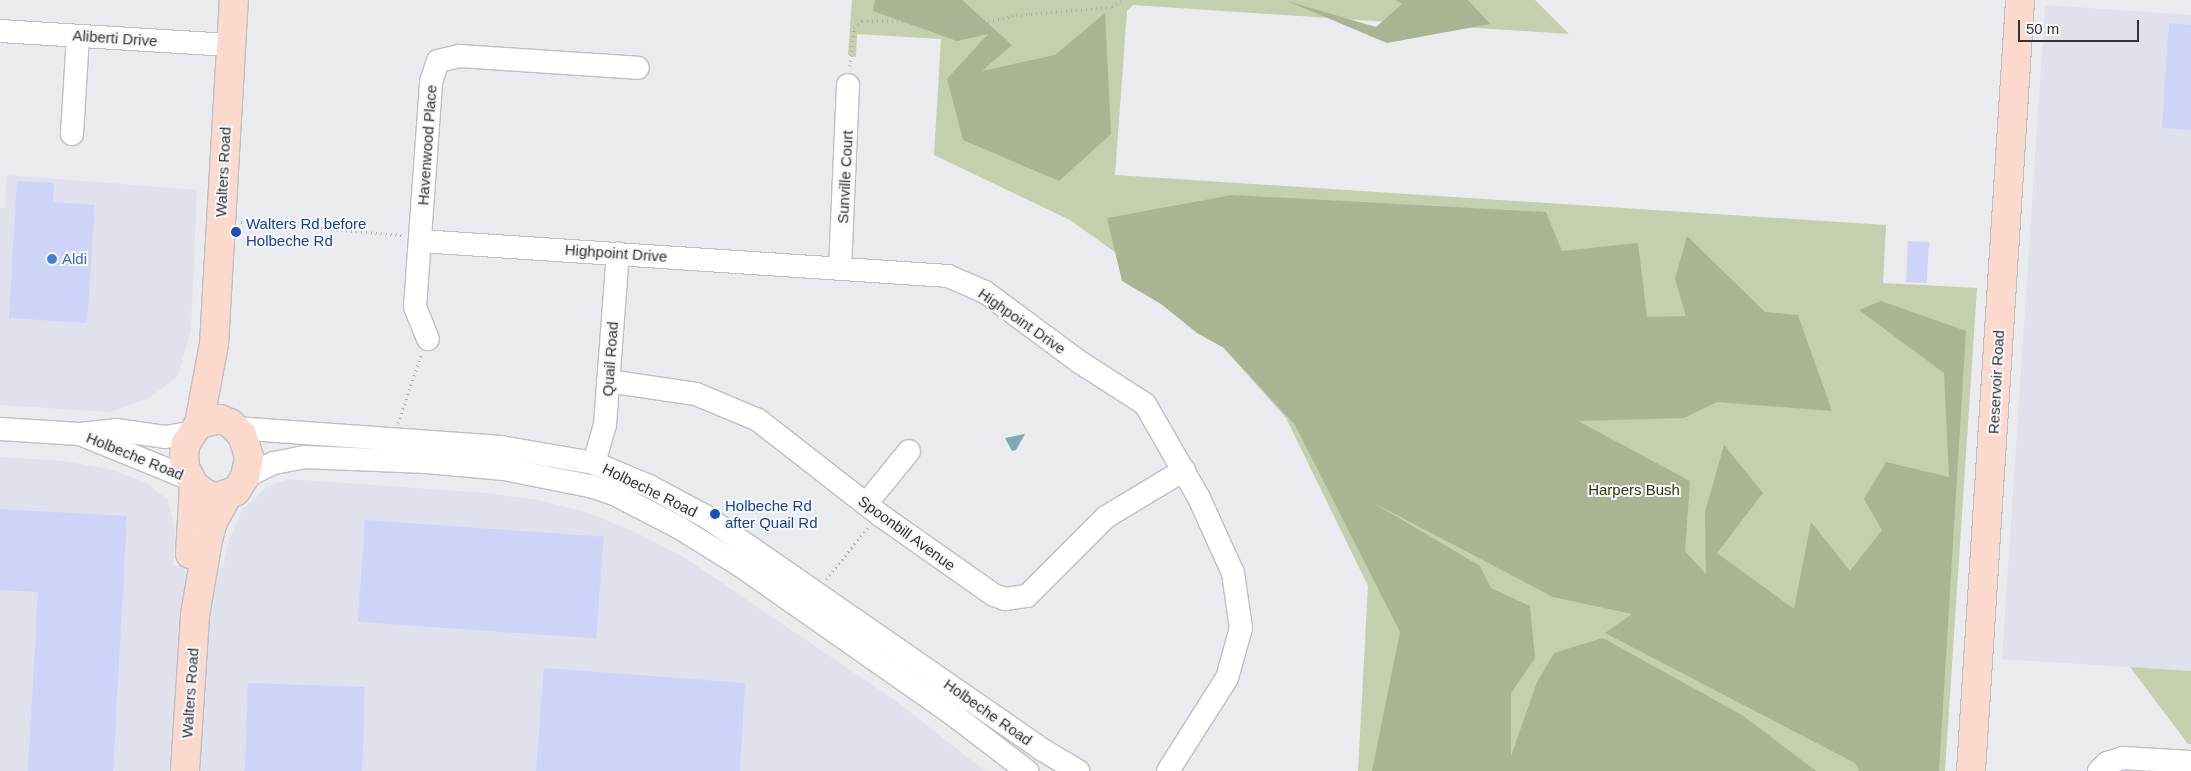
<!DOCTYPE html>
<style>
body{margin:0}
#map{position:relative;width:2191px;height:771px;overflow:hidden;background:#eaebef;font-family:Arial,sans-serif}
div>[style]{position:absolute}
[style*='--x']{left:calc(var(--x)*1px);top:calc(var(--y)*1px);width:calc(var(--w)*1px);rotate:calc(var(--a)*1deg)}
.built>*{inset:0;background:#dfe1ec}
.green>*{inset:0;background:#c3cfad}
.forest>*{inset:0;background:#a8b492}
.water>*{inset:0;background:#7faab5}
.building>*{inset:0;background:#ced4f7;transform-origin:0 0}
.path>*{height:3px;margin-top:-1.5px;transform-origin:0;background:repeating-linear-gradient(90deg,#adaeb1 0 1px,transparent 0 5px)}
.roads{filter:drop-shadow(1px 0 #bebfc3) drop-shadow(-1px 0 #bebfc3) drop-shadow(0 1px #bebfc3) drop-shadow(0 -1px #bebfc3)}
.minor>*{height:22px;margin:-11px;padding:0 11px;transform-origin:11px;border-radius:11px;background:#fff}
.major>*{height:28px;margin:-14px;padding:0 14px;transform-origin:14px;border-radius:14px;background:#fcd9cd}
.dots>*{width:14px;height:14px;translate:-50% -50%;box-sizing:border-box;border:2px solid #f7f8fc;border-radius:50%}
span{translate:-50% -50%;white-space:nowrap;text-align:center;line-height:1.15;-webkit-text-stroke:4px #f7f8fc;paint-order:stroke}
.street-label{font-size:15px;color:#313233}
.transit-label{font-size:15px;color:#164399}
.left{translate:0 -50%;text-align:left}
.shop-label{font-size:15px;color:#366cbe}
.park-label{font-size:15px;color:#2d3a00}
.scale{position:absolute;left:2018px;top:20px;width:121px;height:22px;box-sizing:border-box;border:2px solid #313233;border-top:0;padding-left:6px;font-size:15px;line-height:18px;white-space:nowrap;color:#313233;-webkit-text-stroke:4px #f7f8fc;paint-order:stroke}
</style>
<div id="map">
<div class="built">
<div style="clip-path:polygon(2045px 5px,2191px 15px,2191px 671px,2002px 659px)"></div>
<div style="clip-path:polygon(7px 175px,197px 190px,191px 329px,178px 376px,149px 398px,110px 412px,0 405px,0 208px,5px 208px)"></div>
<div style="clip-path:polygon(0 457px,63px 461px,109px 469px,145px 482px,168px 500px,175px 533px,173px 565px,223px 568px,228px 542px,242px 510px,266px 487px,288px 479px,487px 493px,538px 500px,586px 512px,637px 533px,682px 556px,896px 701px,985px 771px,0 771px)"></div>
</div>
<div class="green">
<div style="clip-path:polygon(852px 0,1535px 0,1569px 34px,1133px 5px,1127px 11px,1115px 175px,1886px 225px,1883px 283px,1977px 288px,1945px 771px,1358px 771px,1368px 586px,1286px 418px,1179px 298px,1070px 220px,934px 155px,941px 39px,857px 34px,856px 57px,848px 55px)"></div>
<div style="clip-path:polygon(2130px 667px,2191px 671px,2191px 744px,2188px 744px)"></div>
</div>
<div class="forest">
<div style="clip-path:polygon(875px 0,962px 0,1012px 45px,982px 71px,1055px 55px,1105px 13px,1111px 134px,1059px 181px,963px 140px,947px 79px,988px 34px,957px 41px,873px 11px)"></div>
<div style="clip-path:polygon(1396px 0,1468px 0,1490px 24px,1387px 43px,1287px 1px,1376px 27px,1402px 4px)"></div>
<div style="clip-path:polygon(1232px 195px,1546px 212px,1562px 251px,1638px 243px,1647px 317px,1686px 316px,1675px 279px,1687px 236px,1765px 312px,1798px 315px,1832px 411px,1717px 402px,1684px 418px,1578px 421px,1690px 481px,1685px 551px,1706px 574px,1705px 512px,1724px 445px,1763px 493px,1717px 553px,1794px 609px,1811px 522px,1850px 571px,1882px 530px,1864px 499px,1886px 462px,1949px 477px,1944px 373px,1859px 310px,1881px 301px,1966px 331px,1939px 771px,1859px 771px,1855px 763px,1605px 633px,1632px 614px,1553px 597px,1372px 502px,1480px 566px,1491px 588px,1530px 606px,1535px 658px,1511px 693px,1511px 756px,1537px 682px,1554px 653px,1603px 638px,1742px 715px,1816px 771px,1372px 771px,1400px 632px,1295px 425px,1224px 348px,1197px 333px,1161px 304px,1122px 281px,1107px 218px)"></div>
</div>
<div class="water">
<div style="clip-path:polygon(1025px 434px,1016px 450px,1012px 451px,1005px 438px)"></div>
</div>
<div class="building">
<div style="clip-path:polygon(2169px 23px,2191px 25px,2191px 130px,2162px 128px)"></div>
<div style="clip-path:polygon(17px 181px,54px 183px,53px 202px,95px 205px,87px 323px,9px 318px)"></div>
<div style="left:1908px;top:241px;width:21px;height:41px;rotate:3deg"></div>
<div style="clip-path:polygon(0 509px,127px 516px,113px 771px,28px 771px,38px 592px,0 590px)"></div>
<div style="left:365px;top:520px;width:239px;height:102px;rotate:4deg"></div>
<div style="clip-path:polygon(544px 668px,745px 683px,740px 771px,536px 771px)"></div>
<div style="left:248px;top:683px;width:117px;height:88px;rotate:2deg"></div>
</div>
<div class="path">
<div style="--x:850;--y:66;--w:38;--a:-84"></div>
<div style="--x:854;--y:28;--w:11;--a:-41"></div>
<div style="--x:862;--y:21;--w:75;--a:-0.8"></div>
<div style="--x:937;--y:20;--w:24;--a:22"></div>
<div style="--x:959;--y:29;--w:59;--a:-13.8"></div>
<div style="--x:1016;--y:15;--w:96;--a:-4.8"></div>
<div style="--x:1112;--y:7;--w:13;--a:-32"></div>
<div style="--x:241;--y:222;--w:162;--a:4.6"></div>
<div style="--x:398;--y:423;--w:72;--a:-71.3"></div>
<div style="--x:826;--y:579;--w:66;--a:-50.5"></div>
</div>
<div class="roads">
<div class="minor">
<div style="--x:0;--y:31;--w:231;--a:3.5"></div>
<div style="--x:72;--y:134;--w:98;--a:-86.5"></div>
<div style="--x:420;--y:241;--w:529;--a:3.79"></div>
<div style="--x:948;--y:276;--w:40;--a:23.4"></div>
<div style="--x:985;--y:292;--w:119;--a:36.5"></div>
<div style="--x:1081;--y:363;--w:76;--a:32.6"></div>
<div style="--x:1145;--y:404;--w:108;--a:60.1"></div>
<div style="--x:1199;--y:498;--w:82;--a:65.6"></div>
<div style="--x:1233;--y:573;--w:56;--a:81.7"></div>
<div style="--x:1241;--y:628;--w:52;--a:105.6"></div>
<div style="--x:1227;--y:678;--w:110;--a:122.4"></div>
<div style="--x:840;--y:269;--w:184;--a:-87.5"></div>
<div style="--x:428;--y:339;--w:35;--a:-112"></div>
<div style="--x:415;--y:307;--w:226;--a:-85.9"></div>
<div style="--x:431;--y:82;--w:22;--a:-72"></div>
<div style="--x:438;--y:61;--w:22;--a:-13"></div>
<div style="--x:459;--y:56;--w:179;--a:3.8"></div>
<div style="--x:608;--y:381;--w:89;--a:8.4"></div>
<div style="--x:696;--y:394;--w:67;--a:22.8"></div>
<div style="--x:758;--y:420;--w:155;--a:37.9"></div>
<div style="--x:880;--y:515;--w:139;--a:35.1"></div>
<div style="--x:994;--y:595;--w:12;--a:20"></div>
<div style="--x:1005;--y:599;--w:22;--a:-8"></div>
<div style="--x:1027;--y:596;--w:112;--a:-45"></div>
<div style="--x:1106;--y:517;--w:91;--a:-31.1"></div>
<div style="--x:235;--y:428;--w:267;--a:4.1"></div>
<div style="--x:501;--y:447;--w:94;--a:9.8"></div>
<div style="--x:594;--y:463;--w:60;--a:22.7"></div>
<div style="--x:649;--y:486;--w:64;--a:28.2"></div>
<div style="--x:705;--y:516;--w:411;--a:34.7"></div>
<div style="--x:1043;--y:750;--w:41;--a:31"></div>
<div style="--x:0;--y:429;--w:80;--a:3.6"></div>
<div style="--x:80;--y:434;--w:36;--a:-6"></div>
<div style="--x:116;--y:430;--w:49;--a:8.1"></div>
<div style="--x:165;--y:437;--w:26;--a:-9"></div>
<div style="--x:80;--y:434;--w:119;--a:22.2"></div>
<div style="--x:594;--y:463;--w:40;--a:-74"></div>
<div style="--x:605;--y:425;--w:172;--a:-85.7"></div>
<div style="--x:245;--y:477;--w:32;--a:-26"></div>
<div style="--x:274;--y:463;--w:31;--a:-11"></div>
<div style="--x:304;--y:457;--w:122;--a:2.3"></div>
<div style="--x:426;--y:462;--w:78;--a:5.1"></div>
<div style="--x:504;--y:469;--w:88;--a:11.2"></div>
<div style="--x:590;--y:486;--w:25;--a:18"></div>
<div style="--x:614;--y:494;--w:72;--a:27.3"></div>
<div style="--x:678;--y:527;--w:74;--a:31.8"></div>
<div style="--x:741;--y:566;--w:261;--a:35"></div>
<div style="--x:955;--y:716;--w:91;--a:37.4"></div>
<div style="--x:866;--y:504;--w:68;--a:-50.9"></div>
<div style="--x:2099;--y:771;--w:11;--a:-45"></div>
<div style="--x:2107;--y:763;--w:17;--a:-17"></div>
<div style="--x:2123;--y:758;--w:68;--a:3.4"></div>
</div>
<div class="major">
<div style="--x:220;--y:419;--w:11;--a:22"></div>
<div style="--x:230;--y:423;--w:17;--a:45"></div>
<div style="--x:242;--y:435;--w:23;--a:72"></div>
<div style="--x:249;--y:457;--w:20;--a:101"></div>
<div style="--x:245;--y:477;--w:17;--a:123"></div>
<div style="--x:236;--y:491;--w:21;--a:163"></div>
<div style="--x:216;--y:497;--w:13;--a:-162"></div>
<div style="--x:204;--y:493;--w:13;--a:-141"></div>
<div style="--x:194;--y:485;--w:20;--a:-117"></div>
<div style="--x:185;--y:467;--w:12;--a:-95"></div>
<div style="--x:184;--y:455;--w:12;--a:-81"></div>
<div style="--x:186;--y:443;--w:23;--a:-56"></div>
<div style="--x:199;--y:424;--w:22;--a:-13"></div>
<div style="--x:199;--y:424;--w:81;--a:-79.4"></div>
<div style="--x:214;--y:344;--w:345;--a:-86.7"></div>
<div style="--x:190;--y:554;--w:69;--a:-86.7"></div>
<div style="--x:185;--y:771;--w:156;--a:-86.3"></div>
<div style="--x:195;--y:615;--w:76;--a:-80.2"></div>
<div style="--x:208;--y:540;--w:20;--a:-75"></div>
<div style="--x:213;--y:521;--w:30;--a:-60"></div>
<div style="--x:1971;--y:771;--w:773;--a:-86.36"></div>
</div>
</div>
<div class="dots">
<div style="left:236px;top:232px;background:#1a4fb4"></div>
<div style="left:52px;top:259px;background:#3f7fe0"></div>
<div style="left:715px;top:514px;background:#1a4fb4"></div>
</div>
<div class="street-label">
<span style="left:115px;top:38px;rotate:4deg">Aliberti Drive</span>
<span style="left:427px;top:145px;rotate:-86deg">Havenwood Place</span>
<span style="left:223px;top:172px;rotate:-87deg">Walters Road</span>
<span style="left:845px;top:177px;rotate:-87deg">Sunville Court</span>
<span style="left:616px;top:253px;rotate:4deg">Highpoint Drive</span>
<span style="left:1022px;top:321px;rotate:35deg">Highpoint Drive</span>
<span style="left:610px;top:359px;rotate:-86deg">Quail Road</span>
<span style="left:1996px;top:382px;rotate:-87deg">Reservoir Road</span>
<span style="left:135px;top:456px;rotate:22deg">Holbeche Road</span>
<span style="left:650px;top:490px;rotate:26deg">Holbeche Road</span>
<span style="left:907px;top:533px;rotate:36deg">Spoonbill Avenue</span>
<span style="left:190px;top:693px;rotate:-86deg">Walters Road</span>
<span style="left:988px;top:712px;rotate:35deg">Holbeche Road</span>
</div>
<div class="transit-label">
<span class="left" style="left:246px;top:232px">Walters Rd before<br>Holbeche Rd</span>
<span class="left" style="left:725px;top:514px">Holbeche Rd<br>after Quail Rd</span>
</div>
<div class="shop-label">
<span class="left" style="left:62px;top:259px">Aldi</span>
</div>
<div class="park-label">
<span style="left:1634px;top:490px">Harpers Bush</span>
</div>
<div class="scale">50 m</div>
</div>
